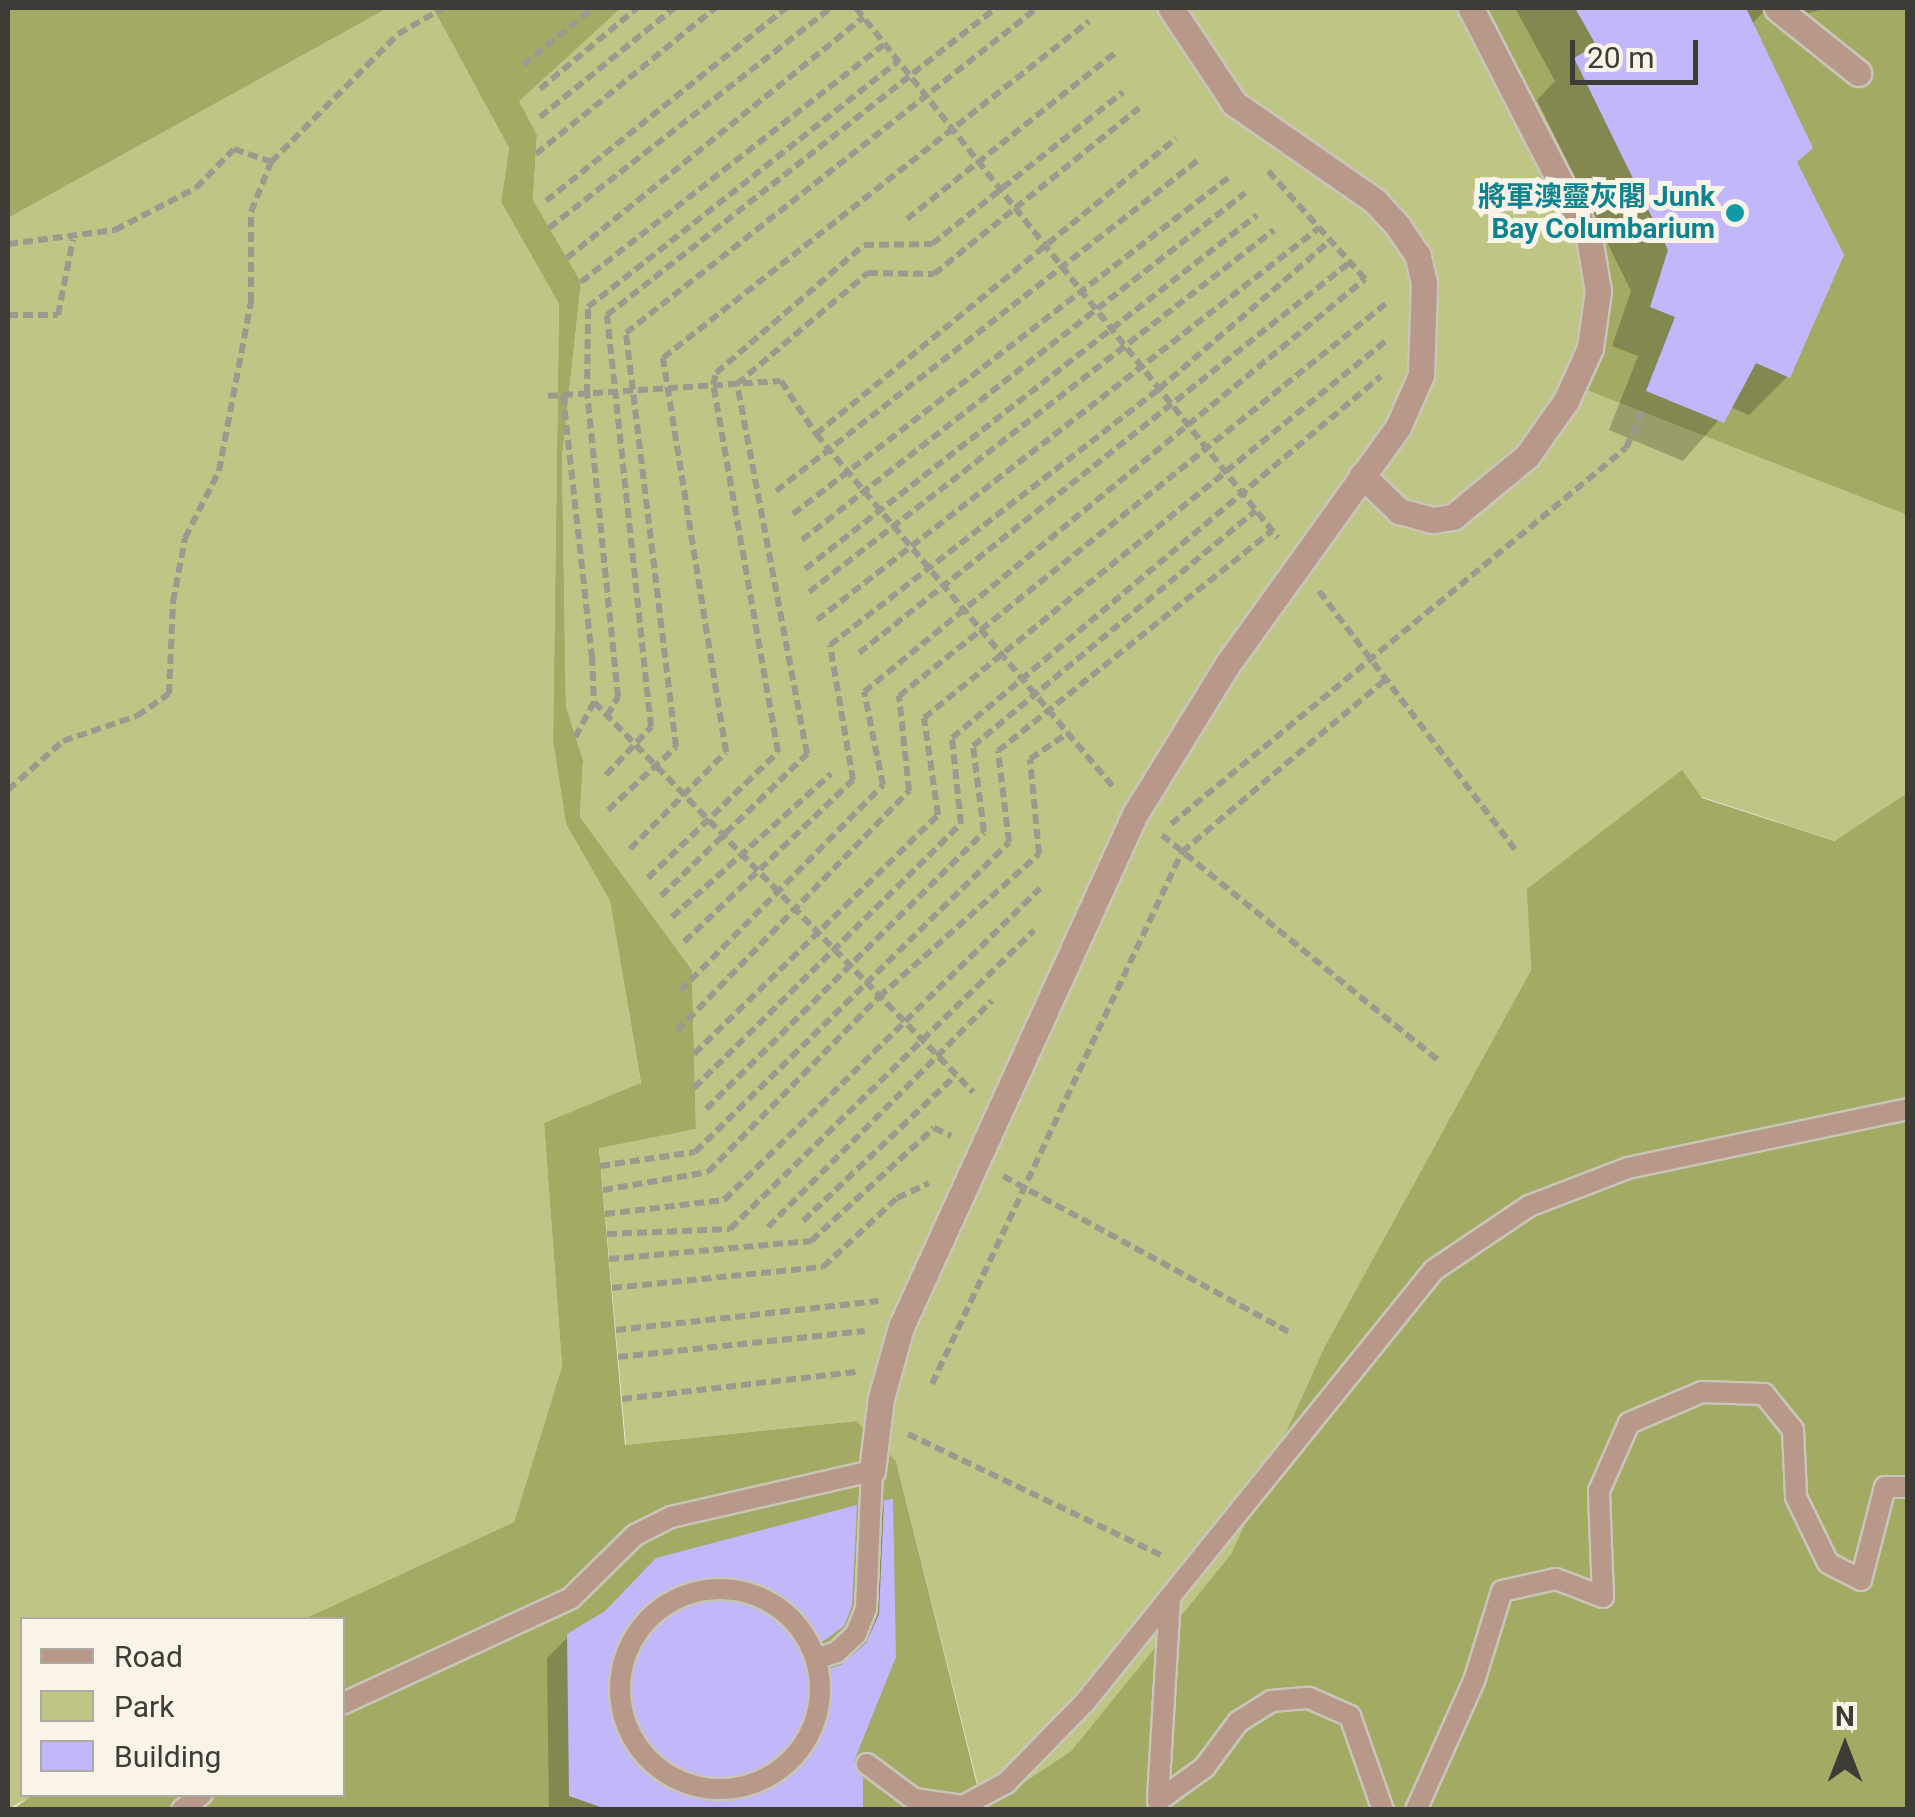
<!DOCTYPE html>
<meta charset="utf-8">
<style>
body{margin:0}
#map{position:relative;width:1915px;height:1817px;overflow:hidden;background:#ebe7d9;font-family:Roboto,"Noto Sans TC",sans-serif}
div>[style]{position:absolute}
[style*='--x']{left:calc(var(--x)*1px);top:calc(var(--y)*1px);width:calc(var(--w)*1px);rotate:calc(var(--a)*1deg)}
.green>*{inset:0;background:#bec585}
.forest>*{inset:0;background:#a3aa63}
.shadow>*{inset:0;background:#0003}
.building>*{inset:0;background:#c1b7fa}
.path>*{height:6px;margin-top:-3px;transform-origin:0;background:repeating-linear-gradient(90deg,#9c998f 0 10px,transparent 0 15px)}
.roads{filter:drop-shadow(2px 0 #c8c5b9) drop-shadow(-2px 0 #c8c5b9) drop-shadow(0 2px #c8c5b9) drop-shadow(0 -2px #c8c5b9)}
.lane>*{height:20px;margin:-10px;padding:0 10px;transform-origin:10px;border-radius:10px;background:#b79889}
.lane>.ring{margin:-10px;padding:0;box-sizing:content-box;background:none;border:20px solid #b79889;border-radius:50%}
.street>*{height:25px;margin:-12.5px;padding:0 12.5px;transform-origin:12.5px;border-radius:12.5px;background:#b79889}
.dots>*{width:28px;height:28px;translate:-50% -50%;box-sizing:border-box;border:5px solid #f9f4e7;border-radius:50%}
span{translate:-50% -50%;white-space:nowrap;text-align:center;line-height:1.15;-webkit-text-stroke:10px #f9f4e7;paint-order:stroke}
.culture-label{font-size:28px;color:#0d838f;font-weight:700}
.right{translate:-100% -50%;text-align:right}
.frame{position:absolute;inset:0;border:10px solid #3e3c37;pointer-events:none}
.legend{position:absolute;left:20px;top:1617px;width:325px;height:180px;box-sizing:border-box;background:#f9f4e7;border:2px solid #aeaaa1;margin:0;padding:12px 18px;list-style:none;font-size:30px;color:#3e3c37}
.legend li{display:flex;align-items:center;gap:20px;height:50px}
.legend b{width:50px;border:2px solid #aeaaa1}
.north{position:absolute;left:1795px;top:1697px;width:100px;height:100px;-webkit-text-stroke:8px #f9f4e7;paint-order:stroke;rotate:0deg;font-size:28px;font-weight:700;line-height:40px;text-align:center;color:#3e3c37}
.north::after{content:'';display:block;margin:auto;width:35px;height:45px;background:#3e3c37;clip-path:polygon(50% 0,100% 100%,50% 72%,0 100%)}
.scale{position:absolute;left:1570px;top:40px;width:128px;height:45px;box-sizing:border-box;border:5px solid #3e3c37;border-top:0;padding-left:12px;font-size:30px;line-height:35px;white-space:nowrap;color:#3e3c37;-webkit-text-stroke:8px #f9f4e7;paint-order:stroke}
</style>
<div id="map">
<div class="green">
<div style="clip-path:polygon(388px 8px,433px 8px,509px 148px,501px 202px,559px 304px,553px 741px,566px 824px,610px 901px,641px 1084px,544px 1123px,562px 1366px,514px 1522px,304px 1619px,22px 1620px,22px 1794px,34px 1795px,8px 1809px,8px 218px)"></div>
<div style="clip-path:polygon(621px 8px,1473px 8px,1604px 288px,1581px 388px,1907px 515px,1907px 793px,1836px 841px,1702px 797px,1528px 889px,1531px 970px,1324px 1348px,1231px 1554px,1071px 1751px,984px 1809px,896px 1461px,855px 1421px,626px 1445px,599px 1147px,696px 1129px,692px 970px,580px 817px,583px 760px,566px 706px,562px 458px,581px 282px,533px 200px,537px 135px,518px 100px)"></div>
</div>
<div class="forest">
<div style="clip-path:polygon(8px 8px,388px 8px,8px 218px)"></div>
<div style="clip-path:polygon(433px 8px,621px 8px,519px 101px,537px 135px,533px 200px,581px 282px,562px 458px,566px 706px,583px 760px,580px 817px,692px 970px,696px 1129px,599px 1148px,625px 1445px,856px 1421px,896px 1461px,983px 1809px,12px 1810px,34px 1794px,342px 1794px,342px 1620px,304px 1619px,514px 1522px,562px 1366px,544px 1123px,641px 1083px,610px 901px,566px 824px,553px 741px,559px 304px,501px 202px,509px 148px)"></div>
<div style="clip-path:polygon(1473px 8px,1907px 8px,1907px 515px,1581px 388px,1604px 288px)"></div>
<div style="clip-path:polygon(1682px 770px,1702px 798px,1835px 841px,1907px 793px,1907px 1809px,984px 1809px,1071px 1751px,1231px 1554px,1324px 1348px,1531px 970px,1527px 889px)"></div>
</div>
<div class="shadow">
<div style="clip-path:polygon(1515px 8px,1767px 8px,1752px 24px,1795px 163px,1788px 376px,1749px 415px,1730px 407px,1683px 461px,1609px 430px,1638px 356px,1612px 346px,1631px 291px,1537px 100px,1555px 81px)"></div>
<div style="clip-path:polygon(1770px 8px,1827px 8px,1805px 14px)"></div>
<div style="clip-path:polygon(886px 1503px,893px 1657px,851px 1764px,860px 1810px,549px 1810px,547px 1658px,569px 1636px,842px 1625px,802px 1660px,813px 1675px,848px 1663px,859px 1637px,865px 1524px)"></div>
</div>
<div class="building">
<div style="clip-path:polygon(1575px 8px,1746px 8px,1813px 148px,1797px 162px,1844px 255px,1790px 378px,1756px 363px,1724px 423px,1646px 391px,1675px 317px,1650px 307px,1668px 250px,1574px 58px,1596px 45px)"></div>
<div style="clip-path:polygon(893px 1499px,896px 1657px,854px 1761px,863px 1778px,863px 1810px,609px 1810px,569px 1796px,567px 1634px,605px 1611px,656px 1558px,857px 1505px,852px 1606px,844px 1626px,802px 1657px,814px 1673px,841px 1665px,866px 1643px,879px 1614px,884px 1500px)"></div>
</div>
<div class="path">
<div style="--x:856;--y:8;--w:677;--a:51.47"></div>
<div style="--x:523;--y:65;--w:90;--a:-39.2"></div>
<div style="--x:540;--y:89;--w:126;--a:-39.9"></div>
<div style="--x:540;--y:117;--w:173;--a:-39.1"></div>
<div style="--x:536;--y:154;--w:231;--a:-39.2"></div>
<div style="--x:546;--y:201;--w:308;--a:-38.8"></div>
<div style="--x:907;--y:219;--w:268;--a:-38.6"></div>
<div style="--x:549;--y:228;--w:358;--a:-38"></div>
<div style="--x:8;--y:244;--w:108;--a:-7.5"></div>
<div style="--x:115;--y:230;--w:91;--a:-27.4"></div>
<div style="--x:196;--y:188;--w:54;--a:-45.7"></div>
<div style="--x:234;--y:149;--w:39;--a:19"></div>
<div style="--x:567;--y:258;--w:382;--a:-39.1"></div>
<div style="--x:581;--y:282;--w:386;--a:-38.1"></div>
<div style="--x:8;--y:315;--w:50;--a:0"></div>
<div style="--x:58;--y:315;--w:77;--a:-78.8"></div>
<div style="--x:563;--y:395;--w:263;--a:83.7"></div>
<div style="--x:592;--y:656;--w:46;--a:87.5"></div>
<div style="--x:594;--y:702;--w:40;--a:118"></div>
<div style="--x:548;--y:396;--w:233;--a:-3.7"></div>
<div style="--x:781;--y:381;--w:64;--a:56.6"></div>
<div style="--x:816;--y:434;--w:463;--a:49.9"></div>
<div style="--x:816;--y:434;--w:466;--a:-39.4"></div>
<div style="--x:776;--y:491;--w:540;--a:-38.08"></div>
<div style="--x:793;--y:514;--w:550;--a:-37.68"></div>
<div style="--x:802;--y:540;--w:563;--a:-38.07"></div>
<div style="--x:805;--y:569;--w:574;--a:-38.07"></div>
<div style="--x:1319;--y:591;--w:324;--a:52.8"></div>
<div style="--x:809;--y:592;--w:589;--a:-37.9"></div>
<div style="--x:817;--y:620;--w:637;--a:-37.99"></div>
<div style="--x:859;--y:653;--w:628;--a:-38.53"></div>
<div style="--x:594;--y:702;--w:544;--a:45.82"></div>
<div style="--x:607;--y:716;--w:22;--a:-60"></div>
<div style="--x:618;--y:697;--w:305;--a:-95.8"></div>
<div style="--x:587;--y:394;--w:87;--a:-89.3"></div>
<div style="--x:588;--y:307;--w:396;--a:-38.4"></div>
<div style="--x:606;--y:775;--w:66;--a:-46.8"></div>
<div style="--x:651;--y:727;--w:414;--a:-96.1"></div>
<div style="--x:607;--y:315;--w:496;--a:-38.3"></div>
<div style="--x:8;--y:790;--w:74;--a:-41.7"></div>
<div style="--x:63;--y:741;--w:78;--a:-18.7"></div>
<div style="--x:137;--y:716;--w:39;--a:-35"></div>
<div style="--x:169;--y:694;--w:92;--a:-87.5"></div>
<div style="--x:173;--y:602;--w:65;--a:-79.4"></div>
<div style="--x:185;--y:538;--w:75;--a:-63.1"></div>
<div style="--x:219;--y:471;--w:172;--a:-79.3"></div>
<div style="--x:251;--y:302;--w:90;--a:-90"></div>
<div style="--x:251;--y:212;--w:54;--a:-68.2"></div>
<div style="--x:271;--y:162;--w:180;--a:-45.2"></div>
<div style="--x:398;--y:34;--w:52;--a:-30"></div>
<div style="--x:608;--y:810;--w:93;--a:-42.8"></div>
<div style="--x:676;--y:747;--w:417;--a:-96.9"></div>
<div style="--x:626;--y:333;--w:524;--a:-38.34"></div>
<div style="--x:1171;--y:824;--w:590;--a:-39.57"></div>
<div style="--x:1626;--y:448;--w:40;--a:-65"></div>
<div style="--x:1162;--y:835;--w:359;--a:39.2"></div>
<div style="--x:630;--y:849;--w:136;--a:-45.3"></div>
<div style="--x:726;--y:752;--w:399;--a:-99.1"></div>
<div style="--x:663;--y:358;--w:543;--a:-38.35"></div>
<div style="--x:648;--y:878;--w:181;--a:-44.1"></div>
<div style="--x:778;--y:752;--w:373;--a:-100"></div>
<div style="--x:713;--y:385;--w:12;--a:-76"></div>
<div style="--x:716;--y:373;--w:196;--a:-40.9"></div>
<div style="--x:864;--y:245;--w:68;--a:-0.8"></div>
<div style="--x:932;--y:244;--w:244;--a:-38.5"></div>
<div style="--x:661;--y:896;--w:204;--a:-44.2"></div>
<div style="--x:807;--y:754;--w:377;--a:-100.7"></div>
<div style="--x:737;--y:384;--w:172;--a:-40.3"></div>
<div style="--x:868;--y:273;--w:66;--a:0.9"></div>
<div style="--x:934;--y:274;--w:264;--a:-39"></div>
<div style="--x:672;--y:917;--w:214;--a:-42"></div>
<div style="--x:684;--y:942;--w:234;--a:-43.8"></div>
<div style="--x:853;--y:780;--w:137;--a:-99.7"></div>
<div style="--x:830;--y:645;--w:417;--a:-37.9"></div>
<div style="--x:1159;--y:389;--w:226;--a:-40.9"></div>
<div style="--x:680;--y:991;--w:289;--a:-45.4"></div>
<div style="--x:883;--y:785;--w:95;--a:-101.5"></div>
<div style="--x:864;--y:692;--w:649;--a:-39.5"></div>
<div style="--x:1365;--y:279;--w:145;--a:-131.9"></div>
<div style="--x:677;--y:1031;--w:334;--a:-46"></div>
<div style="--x:909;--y:791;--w:96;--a:-96"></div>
<div style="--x:899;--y:696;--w:629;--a:-38.87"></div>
<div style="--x:694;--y:1054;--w:342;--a:-44.4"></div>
<div style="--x:938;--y:815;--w:98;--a:-98.2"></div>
<div style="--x:924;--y:718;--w:599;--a:-39.24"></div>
<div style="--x:694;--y:1088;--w:375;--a:-44.7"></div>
<div style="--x:961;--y:824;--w:86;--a:-96"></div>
<div style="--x:952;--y:738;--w:561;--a:-40.16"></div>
<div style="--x:706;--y:1109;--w:392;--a:-44.9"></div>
<div style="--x:984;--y:832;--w:87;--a:-97.3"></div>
<div style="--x:973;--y:746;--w:368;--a:-39.8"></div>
<div style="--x:600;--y:1166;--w:96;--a:-8.4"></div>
<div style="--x:695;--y:1152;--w:441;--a:-44.6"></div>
<div style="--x:1009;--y:842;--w:92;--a:-96.9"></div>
<div style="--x:998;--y:751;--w:351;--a:-38.8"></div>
<div style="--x:1003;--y:1176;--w:328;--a:28.6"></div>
<div style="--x:603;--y:1190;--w:107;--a:-9.7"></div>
<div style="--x:708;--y:1172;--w:245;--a:-45.7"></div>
<div style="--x:879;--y:997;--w:215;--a:-41.8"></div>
<div style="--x:1039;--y:854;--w:95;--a:-95.4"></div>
<div style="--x:1030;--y:759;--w:46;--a:-34.4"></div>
<div style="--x:605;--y:1214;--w:120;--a:-6.7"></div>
<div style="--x:724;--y:1200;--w:444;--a:-44.6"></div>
<div style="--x:803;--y:1221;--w:211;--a:-43.7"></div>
<div style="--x:768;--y:1227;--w:318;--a:-45.3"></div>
<div style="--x:607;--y:1234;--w:123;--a:-2.3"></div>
<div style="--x:730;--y:1229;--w:426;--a:-44.5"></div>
<div style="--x:609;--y:1259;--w:203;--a:-5.1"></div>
<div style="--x:811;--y:1241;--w:167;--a:-42.6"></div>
<div style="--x:934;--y:1128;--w:19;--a:25"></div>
<div style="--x:612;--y:1288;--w:212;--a:-5.7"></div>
<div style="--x:823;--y:1267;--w:101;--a:-43"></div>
<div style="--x:897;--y:1198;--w:35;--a:-25"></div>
<div style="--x:616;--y:1330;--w:264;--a:-6.3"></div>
<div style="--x:618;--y:1357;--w:248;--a:-6"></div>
<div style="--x:932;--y:1384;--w:588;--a:-64.83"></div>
<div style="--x:1182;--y:852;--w:267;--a:-40.3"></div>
<div style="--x:622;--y:1399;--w:237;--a:-6.6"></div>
<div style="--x:908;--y:1434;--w:283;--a:25.6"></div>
</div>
<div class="roads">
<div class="lane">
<div class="ring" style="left:620px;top:1589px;width:180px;height:180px"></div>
<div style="--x:1170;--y:1597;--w:420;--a:-51.1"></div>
<div style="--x:1434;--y:1270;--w:115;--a:-34"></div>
<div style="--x:1529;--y:1206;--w:106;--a:-21"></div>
<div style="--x:1628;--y:1168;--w:286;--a:-11.9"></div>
<div style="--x:342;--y:1704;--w:252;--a:-24.8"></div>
<div style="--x:571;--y:1598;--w:90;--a:-44.5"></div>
<div style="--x:635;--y:1535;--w:40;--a:-26.6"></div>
<div style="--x:671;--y:1517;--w:206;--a:-12.9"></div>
<div style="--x:872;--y:1471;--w:138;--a:92.5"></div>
<div style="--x:866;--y:1609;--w:27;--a:112"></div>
<div style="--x:856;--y:1634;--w:26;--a:137"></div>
<div style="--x:837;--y:1652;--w:22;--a:162"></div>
<div style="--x:867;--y:1764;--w:59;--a:36.7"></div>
<div style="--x:914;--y:1799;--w:49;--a:8.1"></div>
<div style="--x:963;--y:1806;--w:49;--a:-28.1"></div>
<div style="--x:1006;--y:1783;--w:115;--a:-45.7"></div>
<div style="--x:1086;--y:1701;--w:134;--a:-51.1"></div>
<div style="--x:1170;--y:1597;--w:204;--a:93.4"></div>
<div style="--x:1158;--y:1801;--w:57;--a:-35.7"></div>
<div style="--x:1204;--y:1768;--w:57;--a:-53.5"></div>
<div style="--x:1238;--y:1722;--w:39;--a:-32"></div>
<div style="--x:1271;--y:1701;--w:38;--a:-5"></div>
<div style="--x:1309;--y:1698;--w:45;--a:23.7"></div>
<div style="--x:1350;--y:1716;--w:100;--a:70.7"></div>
<div style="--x:182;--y:1810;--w:26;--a:-39"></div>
<div style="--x:1416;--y:1810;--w:141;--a:-65.8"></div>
<div style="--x:1474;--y:1681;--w:94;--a:-72.7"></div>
<div style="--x:1502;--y:1591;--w:55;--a:-12.5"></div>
<div style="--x:1556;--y:1579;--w:50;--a:21"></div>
<div style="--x:1603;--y:1597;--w:106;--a:-92.2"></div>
<div style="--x:1599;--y:1491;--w:74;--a:-66.2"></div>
<div style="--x:1629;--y:1423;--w:79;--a:-23"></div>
<div style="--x:1702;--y:1392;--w:62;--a:1.8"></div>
<div style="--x:1764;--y:1394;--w:46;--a:51.1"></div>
<div style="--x:1793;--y:1430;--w:67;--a:87.4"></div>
<div style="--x:1796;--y:1497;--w:73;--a:64.1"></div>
<div style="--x:1828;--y:1563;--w:37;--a:27"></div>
<div style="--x:1861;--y:1580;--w:96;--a:-75.5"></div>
<div style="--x:1885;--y:1487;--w:23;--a:0"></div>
</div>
<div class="street">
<div style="--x:1777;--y:8;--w:104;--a:38.7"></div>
<div style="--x:1362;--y:475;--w:52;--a:44.2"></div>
<div style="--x:1399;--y:511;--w:35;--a:15"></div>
<div style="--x:1433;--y:520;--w:20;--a:-9"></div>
<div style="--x:1453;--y:517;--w:96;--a:-39.5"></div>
<div style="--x:1527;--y:456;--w:67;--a:-54.7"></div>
<div style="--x:1566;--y:401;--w:58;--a:-65.6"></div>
<div style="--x:1590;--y:348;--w:58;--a:-82"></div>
<div style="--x:1598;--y:291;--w:54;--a:-99.6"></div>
<div style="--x:1589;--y:238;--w:259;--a:-117.2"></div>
<div style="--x:872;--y:1471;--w:74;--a:-83"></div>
<div style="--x:881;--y:1398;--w:74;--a:-74.3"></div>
<div style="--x:901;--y:1327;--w:564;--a:-65.48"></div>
<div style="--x:1135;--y:814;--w:175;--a:-58.3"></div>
<div style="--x:1227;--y:665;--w:293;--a:-54.3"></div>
<div style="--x:1398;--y:427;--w:57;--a:-66.1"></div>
<div style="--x:1421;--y:375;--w:92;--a:-88.1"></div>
<div style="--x:1424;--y:283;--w:28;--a:-103"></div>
<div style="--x:1418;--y:256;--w:36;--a:-124"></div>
<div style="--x:1398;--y:226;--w:34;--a:-133"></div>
<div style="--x:1375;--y:201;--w:172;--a:-145.2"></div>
<div style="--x:1234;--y:103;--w:114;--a:-123.6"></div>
</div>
</div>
<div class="dots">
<div style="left:1735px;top:213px;background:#0f9aa8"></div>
</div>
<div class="culture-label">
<span class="right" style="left:1715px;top:213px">將軍澳靈灰閣 Junk<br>Bay Columbarium</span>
</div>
<div class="frame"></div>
<ul class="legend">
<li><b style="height:12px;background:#b79889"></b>Road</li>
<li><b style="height:28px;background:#bec585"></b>Park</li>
<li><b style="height:28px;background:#c1b7fa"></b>Building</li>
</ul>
<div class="north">N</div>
<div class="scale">20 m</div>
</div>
